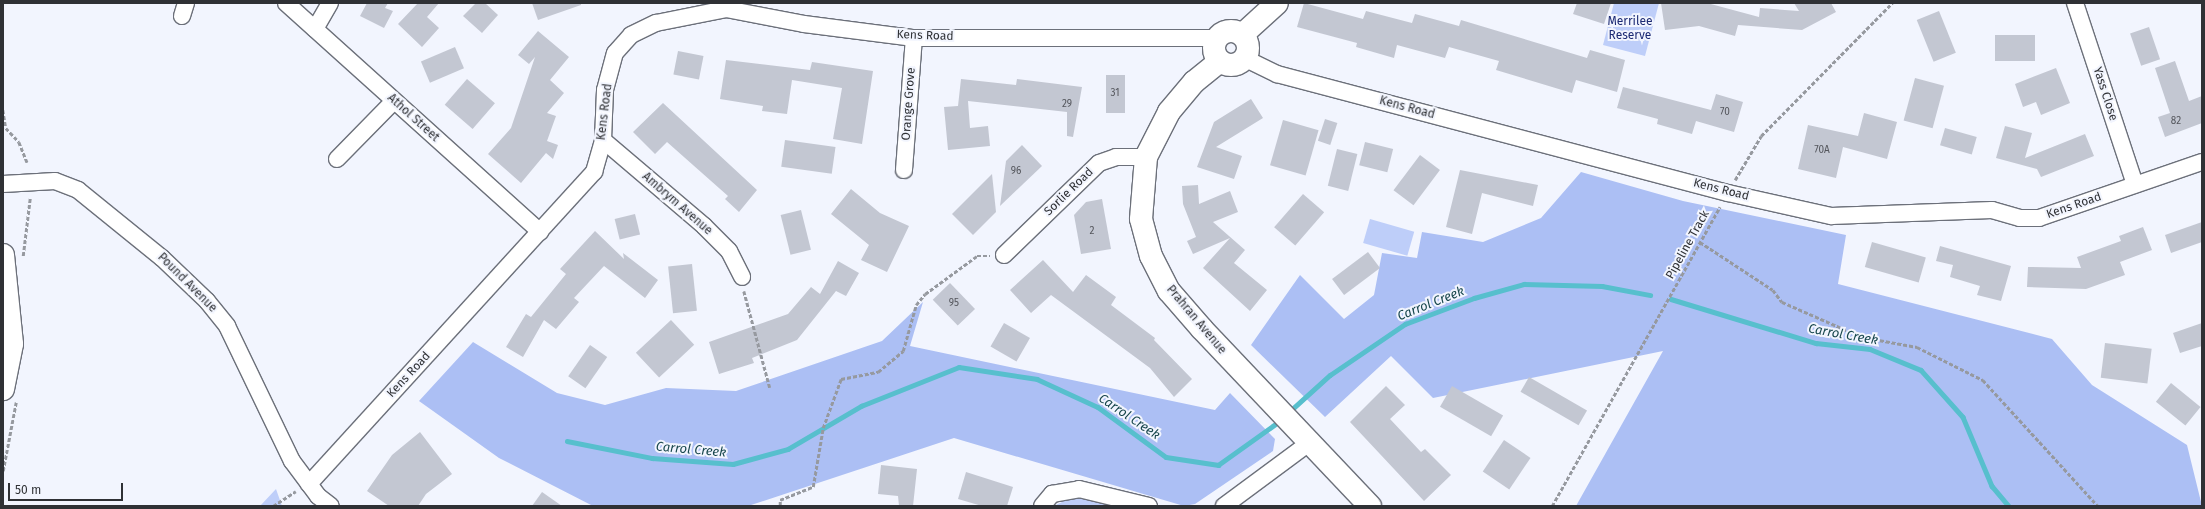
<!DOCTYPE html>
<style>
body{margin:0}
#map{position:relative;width:2205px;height:509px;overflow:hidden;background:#f2f5fe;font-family:"Fira Sans",sans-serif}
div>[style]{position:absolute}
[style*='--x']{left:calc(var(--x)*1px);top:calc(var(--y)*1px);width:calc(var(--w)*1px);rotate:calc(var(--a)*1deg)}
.green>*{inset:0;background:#becef9;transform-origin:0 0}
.forest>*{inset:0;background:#acbff4}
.stream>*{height:4.5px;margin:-2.25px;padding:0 2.25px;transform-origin:2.25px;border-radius:2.25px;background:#57bfcd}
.building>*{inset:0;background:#c3c7d2;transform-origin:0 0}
.path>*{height:2.5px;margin-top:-1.25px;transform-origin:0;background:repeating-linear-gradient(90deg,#96999f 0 4px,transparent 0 6px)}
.roads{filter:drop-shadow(1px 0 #6c707a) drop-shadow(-1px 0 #6c707a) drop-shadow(0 1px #6c707a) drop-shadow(0 -1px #6c707a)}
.street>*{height:16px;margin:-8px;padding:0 8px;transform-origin:8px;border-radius:8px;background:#fff}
.secondary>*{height:22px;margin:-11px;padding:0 11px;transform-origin:11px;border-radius:11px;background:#fff}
.secondary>.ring{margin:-11px;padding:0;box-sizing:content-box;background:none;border:22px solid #fff;border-radius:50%}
span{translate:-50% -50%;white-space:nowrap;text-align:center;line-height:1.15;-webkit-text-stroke:4px #f2f5fe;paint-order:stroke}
.number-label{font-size:10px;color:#54565c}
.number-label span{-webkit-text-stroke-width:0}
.park-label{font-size:12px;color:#1c2a73}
.street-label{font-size:12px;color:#2f3135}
.water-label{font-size:13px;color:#18474d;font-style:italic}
.frame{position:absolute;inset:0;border:4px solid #2f3135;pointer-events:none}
.scale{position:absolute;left:8px;top:483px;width:115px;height:18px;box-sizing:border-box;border:2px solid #2f3135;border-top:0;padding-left:5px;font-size:12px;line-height:14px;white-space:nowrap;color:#2f3135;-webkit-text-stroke:3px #f2f5fe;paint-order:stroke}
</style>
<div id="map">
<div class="green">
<div style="clip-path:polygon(1614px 3px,1659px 3px,1645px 56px,1603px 45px)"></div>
<div style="left:1370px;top:219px;width:46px;height:25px;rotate:16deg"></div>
<div style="clip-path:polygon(276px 489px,282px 506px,259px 506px,260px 506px)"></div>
<div style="clip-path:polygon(1076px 495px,1111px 506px,1054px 506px)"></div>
</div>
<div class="forest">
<div style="clip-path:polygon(1581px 172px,1683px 201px,1846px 235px,1838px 284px,2052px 339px,2092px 385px,2187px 445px,2202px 506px,1576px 506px,1663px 351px,1433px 398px,1391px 356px,1325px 417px,1251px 345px,1300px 275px,1344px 319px,1374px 295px,1382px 253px,1417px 258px,1422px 232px,1483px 242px,1541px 218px)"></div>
<div style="clip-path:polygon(923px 302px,910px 346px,1215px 410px,1230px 393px,1275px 439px,1273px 451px,1195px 504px,1184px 506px,954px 438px,748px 506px,593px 506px,499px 458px,419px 401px,473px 342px,557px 393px,605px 405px,666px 388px,736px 391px,882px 341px)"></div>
</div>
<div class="stream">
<div style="--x:1671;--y:299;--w:152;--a:16.9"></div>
<div style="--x:1816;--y:343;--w:54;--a:6.3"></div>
<div style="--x:1870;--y:349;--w:55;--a:22.4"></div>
<div style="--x:1921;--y:370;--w:63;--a:48.2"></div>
<div style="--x:1963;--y:417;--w:75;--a:67.2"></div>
<div style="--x:1992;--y:486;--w:26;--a:50"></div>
<div style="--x:1289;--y:412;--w:55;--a:-42.1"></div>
<div style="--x:1330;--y:375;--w:91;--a:-34.2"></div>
<div style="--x:1405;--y:324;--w:74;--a:-20.6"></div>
<div style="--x:1474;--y:298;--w:52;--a:-15.6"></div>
<div style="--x:1524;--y:284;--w:78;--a:1.5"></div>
<div style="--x:1602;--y:286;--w:49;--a:10.6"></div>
<div style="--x:567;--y:441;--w:87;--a:11.3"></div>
<div style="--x:652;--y:458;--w:81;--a:4.2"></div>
<div style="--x:733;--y:464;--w:57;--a:-15.3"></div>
<div style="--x:788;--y:449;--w:85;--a:-30.5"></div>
<div style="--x:861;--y:406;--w:105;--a:-21.7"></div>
<div style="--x:959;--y:367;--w:79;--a:8.7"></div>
<div style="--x:1037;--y:379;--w:67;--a:24.7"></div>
<div style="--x:1098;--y:407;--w:84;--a:36.3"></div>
<div style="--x:1166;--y:457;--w:53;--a:8.7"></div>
<div style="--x:1218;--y:465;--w:77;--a:-35.5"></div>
</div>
<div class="building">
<div style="clip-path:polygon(367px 3px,388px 3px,385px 8px,393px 11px,384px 28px,360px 16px)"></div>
<div style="clip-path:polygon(418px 3px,439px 3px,427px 17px,439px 28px,422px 47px,398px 24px)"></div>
<div style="clip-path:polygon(476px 3px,485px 3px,498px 15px,482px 33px,463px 16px)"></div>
<div style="clip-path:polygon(532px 3px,581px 3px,581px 5px,538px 20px)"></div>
<div style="clip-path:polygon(1304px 3px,1363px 19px,1366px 11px,1412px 23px,1415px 14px,1459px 26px,1461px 20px,1587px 58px,1590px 50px,1625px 60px,1617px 92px,1576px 80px,1572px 93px,1496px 70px,1499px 61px,1449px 47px,1445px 58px,1397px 45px,1394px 58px,1356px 47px,1357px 43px,1297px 27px)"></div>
<div style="clip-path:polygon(1577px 3px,1611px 3px,1604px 24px,1573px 14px)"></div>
<div style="clip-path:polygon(1661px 3px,1707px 3px,1759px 17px,1760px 8px,1799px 11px,1794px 3px,1831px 3px,1836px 12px,1802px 30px,1738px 25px,1735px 36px,1699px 26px,1665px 30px)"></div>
<div style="left:1939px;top:11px;width:45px;height:24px;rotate:68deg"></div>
<div style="left:2149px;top:27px;width:34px;height:20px;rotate:71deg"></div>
<div style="clip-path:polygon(538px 31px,569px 57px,550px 80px,564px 93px,547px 113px,556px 116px,547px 141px,558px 145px,553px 159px,546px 153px,521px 183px,488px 154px,511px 128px,535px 57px,529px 64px,518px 55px)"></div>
<div style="left:1995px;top:35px;width:40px;height:26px"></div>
<div style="left:455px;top:47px;width:23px;height:37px;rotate:67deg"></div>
<div style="left:678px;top:51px;width:26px;height:24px;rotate:11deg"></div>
<div style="clip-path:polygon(726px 60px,810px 70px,812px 62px,873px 71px,862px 144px,833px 139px,842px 88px,792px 80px,787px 114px,762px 111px,763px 106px,720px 99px)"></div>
<div style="clip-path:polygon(2175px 61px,2189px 101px,2202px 96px,2202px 123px,2165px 137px,2158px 117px,2170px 113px,2155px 68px)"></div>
<div style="clip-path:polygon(2056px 68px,2070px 103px,2041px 115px,2036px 102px,2023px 107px,2015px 84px)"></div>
<div style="left:1106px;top:75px;width:19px;height:38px"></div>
<div style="left:1915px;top:78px;width:30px;height:44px;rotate:15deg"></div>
<div style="left:467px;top:79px;width:37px;height:34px;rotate:41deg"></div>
<div style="clip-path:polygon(961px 79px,1016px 85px,1017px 79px,1082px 87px,1073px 137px,1067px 136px,1067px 112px,968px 101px,970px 128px,988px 126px,990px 146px,948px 150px,944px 107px,958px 106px)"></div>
<div style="clip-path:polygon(1623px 87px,1711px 110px,1716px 94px,1743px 102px,1734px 132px,1696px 121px,1692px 134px,1657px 124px,1658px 119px,1617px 108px)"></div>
<div style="clip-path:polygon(1251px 99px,1263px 118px,1216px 147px,1242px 156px,1234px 179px,1197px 167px,1214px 122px)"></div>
<div style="clip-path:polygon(663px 103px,757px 190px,739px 212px,725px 199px,728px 196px,667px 142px,655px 154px,633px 132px)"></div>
<div style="clip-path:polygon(1864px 113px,1897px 122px,1887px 159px,1843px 147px,1836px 178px,1798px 169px,1808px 125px,1858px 136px)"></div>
<div style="left:1325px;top:119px;width:13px;height:23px;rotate:18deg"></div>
<div style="left:1283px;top:120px;width:37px;height:47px;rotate:16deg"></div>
<div style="clip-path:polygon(2005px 126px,2032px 133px,2025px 158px,2085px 134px,2094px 156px,2041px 177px,2037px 169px,1996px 158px)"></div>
<div style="left:1945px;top:128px;width:33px;height:18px;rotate:16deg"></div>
<div style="left:785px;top:140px;width:51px;height:27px;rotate:8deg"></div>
<div style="left:1365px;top:142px;width:29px;height:24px;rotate:14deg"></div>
<div style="clip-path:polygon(1022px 145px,1042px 166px,1000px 206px,1006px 161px)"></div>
<div style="left:1337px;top:149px;width:21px;height:38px;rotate:14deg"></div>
<div style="left:1420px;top:155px;width:25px;height:44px;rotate:37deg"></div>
<div style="clip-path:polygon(1460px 170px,1538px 185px,1533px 206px,1482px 193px,1472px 234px,1446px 227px)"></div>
<div style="clip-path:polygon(992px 174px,996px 212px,973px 235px,952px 214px)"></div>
<div style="clip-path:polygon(1198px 185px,1199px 204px,1230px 191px,1238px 212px,1213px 222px,1245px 250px,1234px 263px,1267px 290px,1250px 311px,1203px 268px,1230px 238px,1193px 254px,1187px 241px,1196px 237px,1183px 204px,1182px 186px)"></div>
<div style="clip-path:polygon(851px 189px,880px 213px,909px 226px,887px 272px,861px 260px,869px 245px,831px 214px)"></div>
<div style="left:1303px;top:194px;width:28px;height:44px;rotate:41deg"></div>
<div style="clip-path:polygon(1102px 199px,1111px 249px,1081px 254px,1074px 215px,1086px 202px)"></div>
<div style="left:801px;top:210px;width:41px;height:21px;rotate:76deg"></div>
<div style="left:635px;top:214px;width:21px;height:21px;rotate:76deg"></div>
<div style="clip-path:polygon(2202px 222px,2202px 242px,2171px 253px,2165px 235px)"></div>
<div style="clip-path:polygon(2143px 227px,2152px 250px,2120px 262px,2125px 275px,2086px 289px,2027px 287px,2028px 267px,2081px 268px,2077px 257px,2121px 241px,2119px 236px)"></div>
<div style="clip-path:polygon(595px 231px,624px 259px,623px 253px,658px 280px,645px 298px,604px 266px,574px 298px,579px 302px,556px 329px,544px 320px,523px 357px,506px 347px,526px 314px,531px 317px,566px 274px,560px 269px)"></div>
<div style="left:1872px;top:242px;width:56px;height:26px;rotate:16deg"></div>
<div style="clip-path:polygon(1940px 246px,2011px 266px,2001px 301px,1977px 295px,1980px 286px,1950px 277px,1953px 265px,1936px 261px)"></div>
<div style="left:1368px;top:252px;width:20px;height:45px;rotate:53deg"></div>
<div style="clip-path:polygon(1043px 260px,1073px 292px,1086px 275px,1116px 297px,1111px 305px,1155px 338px,1154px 340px,1192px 379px,1174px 397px,1150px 368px,1051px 295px,1031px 313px,1010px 290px)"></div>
<div style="clip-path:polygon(838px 261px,859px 273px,846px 296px,836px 291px,797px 340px,752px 358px,754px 363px,719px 374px,709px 342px,788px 314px,811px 287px,820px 294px)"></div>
<div style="left:692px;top:264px;width:47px;height:24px;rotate:84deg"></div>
<div style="left:950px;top:283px;width:36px;height:24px;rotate:46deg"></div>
<div style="left:671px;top:320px;width:34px;height:48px;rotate:47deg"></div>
<div style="left:1004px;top:323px;width:30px;height:27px;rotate:30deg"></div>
<div style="clip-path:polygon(2202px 323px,2202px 346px,2180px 353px,2173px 333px)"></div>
<div style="left:2105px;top:343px;width:47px;height:35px;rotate:7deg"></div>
<div style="left:590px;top:345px;width:21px;height:38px;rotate:35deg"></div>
<div style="left:1529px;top:377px;width:67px;height:17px;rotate:30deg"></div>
<div style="left:2171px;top:383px;width:38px;height:24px;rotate:39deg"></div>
<div style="clip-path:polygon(1386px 386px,1405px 405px,1390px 419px,1421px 452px,1425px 449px,1451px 475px,1424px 501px,1350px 422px)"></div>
<div style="left:1452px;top:386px;width:59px;height:24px;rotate:30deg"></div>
<div style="clip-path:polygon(420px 432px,452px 474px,426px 494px,418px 506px,389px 506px,367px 491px,392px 455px)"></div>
<div style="left:1504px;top:440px;width:32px;height:38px;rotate:34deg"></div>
<div style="clip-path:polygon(881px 465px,917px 469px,913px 506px,899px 506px,898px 496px,878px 494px)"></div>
<div style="clip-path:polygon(966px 472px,1013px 487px,1007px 506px,982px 506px,958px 499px)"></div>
<div style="clip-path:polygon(542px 492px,562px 506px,532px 506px)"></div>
</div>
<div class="path">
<div style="--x:3;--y:110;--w:18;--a:81"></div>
<div style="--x:6;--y:128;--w:19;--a:47"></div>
<div style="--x:19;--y:142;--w:22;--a:68"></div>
<div style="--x:1735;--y:180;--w:51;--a:-59.4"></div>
<div style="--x:1761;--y:136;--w:187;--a:-45.4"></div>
<div style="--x:1700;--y:242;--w:87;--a:33.3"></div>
<div style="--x:1773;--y:290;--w:15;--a:53"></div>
<div style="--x:1782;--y:302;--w:87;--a:23.6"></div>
<div style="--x:1862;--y:337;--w:56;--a:10.3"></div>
<div style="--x:1917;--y:347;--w:74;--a:26.6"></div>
<div style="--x:1983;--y:380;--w:171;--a:47.6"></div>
<div style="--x:23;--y:256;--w:58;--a:-83.1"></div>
<div style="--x:744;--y:291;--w:100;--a:75"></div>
<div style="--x:3;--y:471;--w:70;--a:-79.3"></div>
<div style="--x:273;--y:506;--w:27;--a:-33"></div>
<div style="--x:780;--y:506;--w:6;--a:-90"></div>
<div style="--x:780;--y:500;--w:35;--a:-22"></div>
<div style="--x:813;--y:487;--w:60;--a:-80.4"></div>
<div style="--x:823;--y:428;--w:52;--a:-69.8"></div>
<div style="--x:841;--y:379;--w:38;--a:-11"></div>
<div style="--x:878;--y:372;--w:33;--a:-40"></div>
<div style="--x:903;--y:351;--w:48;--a:-74.2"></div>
<div style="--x:916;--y:305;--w:14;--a:-51"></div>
<div style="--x:925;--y:294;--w:64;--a:-36.2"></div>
<div style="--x:977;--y:256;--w:13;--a:0"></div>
<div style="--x:1552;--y:506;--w:343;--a:-60.7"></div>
</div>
<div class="roads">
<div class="street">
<div style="--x:286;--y:3;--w:342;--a:42"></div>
<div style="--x:2075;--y:3;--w:191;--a:71.7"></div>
<div style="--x:182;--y:16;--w:14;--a:-73"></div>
<div style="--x:315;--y:29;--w:30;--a:-60"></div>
<div style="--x:1244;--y:58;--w:37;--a:26"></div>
<div style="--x:1277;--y:74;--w:466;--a:14.8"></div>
<div style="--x:1728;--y:193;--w:106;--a:12.6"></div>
<div style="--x:1831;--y:216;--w:161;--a:-2.1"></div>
<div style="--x:1992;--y:210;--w:29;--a:16"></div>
<div style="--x:2020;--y:218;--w:19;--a:0"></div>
<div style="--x:2039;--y:218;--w:172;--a:-19"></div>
<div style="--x:603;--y:140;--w:133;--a:40.4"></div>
<div style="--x:704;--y:226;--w:35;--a:45"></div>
<div style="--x:729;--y:251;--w:29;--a:63"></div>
<div style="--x:337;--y:159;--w:81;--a:-45.5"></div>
<div style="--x:904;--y:170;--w:132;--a:-85.7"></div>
<div style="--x:3;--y:184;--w:52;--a:-3.3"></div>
<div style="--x:55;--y:181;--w:25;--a:21"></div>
<div style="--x:78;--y:190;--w:108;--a:39"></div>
<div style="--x:162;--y:258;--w:62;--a:43.7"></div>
<div style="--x:207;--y:301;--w:32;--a:51"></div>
<div style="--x:227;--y:326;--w:150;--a:64.3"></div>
<div style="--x:292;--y:461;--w:44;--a:53.4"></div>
<div style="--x:318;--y:496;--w:16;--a:38"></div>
<div style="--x:1004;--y:255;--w:132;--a:-44.1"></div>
<div style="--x:1099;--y:163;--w:18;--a:-19"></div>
<div style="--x:1116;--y:157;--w:30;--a:0"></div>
<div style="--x:309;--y:484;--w:423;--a:-47.6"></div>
<div style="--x:594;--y:172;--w:33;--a:-74"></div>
<div style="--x:603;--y:140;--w:50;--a:-87.7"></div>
<div style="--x:605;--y:90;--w:38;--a:-75"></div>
<div style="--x:615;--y:53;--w:24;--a:-48"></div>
<div style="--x:631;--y:35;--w:28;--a:-26"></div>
<div style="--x:656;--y:23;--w:71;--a:-11.3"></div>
<div style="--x:726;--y:9;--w:79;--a:10.9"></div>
<div style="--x:804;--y:24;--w:111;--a:7.3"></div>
<div style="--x:914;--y:38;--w:303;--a:0"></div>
<div style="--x:1042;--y:506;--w:16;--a:-50"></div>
<div style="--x:1052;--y:494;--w:27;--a:-10"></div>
<div style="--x:1079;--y:489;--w:72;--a:13.7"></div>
<div style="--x:1224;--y:506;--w:106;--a:-36.5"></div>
</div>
<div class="secondary">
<div class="ring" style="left:1214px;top:31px;width:12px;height:12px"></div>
<div style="--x:1242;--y:35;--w:47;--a:-42.4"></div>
<div style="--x:1220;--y:61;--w:33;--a:141"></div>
<div style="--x:1194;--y:82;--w:39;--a:130"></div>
<div style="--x:1169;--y:112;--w:51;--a:117.1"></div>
<div style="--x:1146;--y:157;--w:62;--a:94.6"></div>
<div style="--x:1141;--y:219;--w:38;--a:75"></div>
<div style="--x:1151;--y:256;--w:39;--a:63"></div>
<div style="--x:1169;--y:291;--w:50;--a:49"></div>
<div style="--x:1202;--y:329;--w:244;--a:46.5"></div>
<div style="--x:3;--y:255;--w:89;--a:84.2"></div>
<div style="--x:12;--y:344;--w:46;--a:101.3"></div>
</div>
</div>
<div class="number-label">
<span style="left:1115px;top:94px">31</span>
<span style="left:1067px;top:105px">29</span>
<span style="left:1725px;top:113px">70</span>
<span style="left:2176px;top:122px">82</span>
<span style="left:1822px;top:151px">70A</span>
<span style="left:1016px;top:172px">96</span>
<span style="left:1092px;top:232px">2</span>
<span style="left:954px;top:304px">95</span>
</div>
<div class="park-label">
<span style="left:1630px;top:29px">Merrilee<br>Reserve</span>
</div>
<div class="street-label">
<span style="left:925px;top:36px;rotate:2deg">Kens Road</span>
<span style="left:2105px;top:94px;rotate:72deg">Yass Close</span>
<span style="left:909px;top:104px;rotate:-86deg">Orange Grove</span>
<span style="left:1407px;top:108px;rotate:15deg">Kens Road</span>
<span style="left:605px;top:112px;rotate:-83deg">Kens Road</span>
<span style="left:413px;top:118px;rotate:42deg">Athol Street</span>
<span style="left:1721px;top:190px;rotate:14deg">Kens Road</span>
<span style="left:1069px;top:192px;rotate:-44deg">Sorlie Road</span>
<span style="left:677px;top:204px;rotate:41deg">Ambrym Avenue</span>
<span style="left:2074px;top:206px;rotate:-19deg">Kens Road</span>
<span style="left:1688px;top:245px;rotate:-61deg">Pipeline Track</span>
<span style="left:187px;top:283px;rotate:45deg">Pound Avenue</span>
<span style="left:1196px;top:320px;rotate:50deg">Prahran Avenue</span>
<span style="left:409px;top:375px;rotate:-47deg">Kens Road</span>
</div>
<div class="water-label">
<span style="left:1431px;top:304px;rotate:-22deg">Carrol Creek</span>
<span style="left:1843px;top:335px;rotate:10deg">Carrol Creek</span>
<span style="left:1129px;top:417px;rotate:34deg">Carrol Creek</span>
<span style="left:691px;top:450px;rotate:5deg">Carrol Creek</span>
</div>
<div class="frame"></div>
<div class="scale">50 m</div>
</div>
